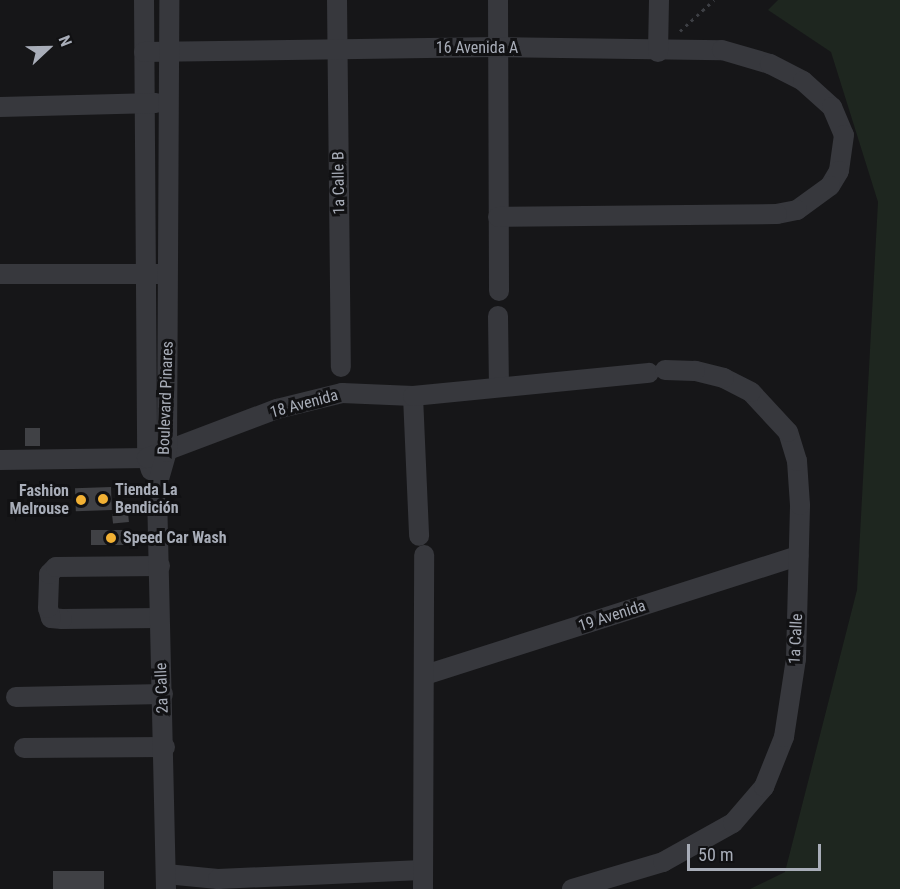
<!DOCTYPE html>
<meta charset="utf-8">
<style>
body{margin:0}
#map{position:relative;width:900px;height:889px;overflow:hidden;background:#161618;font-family:"Roboto Condensed",sans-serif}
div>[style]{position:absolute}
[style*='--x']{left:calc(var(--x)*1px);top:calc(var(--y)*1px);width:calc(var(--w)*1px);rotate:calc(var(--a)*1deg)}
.green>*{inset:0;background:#1e261f}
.building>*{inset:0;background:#404145;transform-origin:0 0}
.path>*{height:3px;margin-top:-1.5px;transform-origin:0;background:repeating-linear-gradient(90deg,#3d3f44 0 3px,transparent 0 7.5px)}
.minor>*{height:20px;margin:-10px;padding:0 10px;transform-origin:10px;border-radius:10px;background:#37383d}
.dots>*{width:16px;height:16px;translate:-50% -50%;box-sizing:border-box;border:3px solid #111113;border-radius:50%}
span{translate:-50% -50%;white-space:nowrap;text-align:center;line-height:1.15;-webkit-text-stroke:6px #111113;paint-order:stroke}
.street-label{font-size:16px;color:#a8adb8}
.poi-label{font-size:16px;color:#a8adb8;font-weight:700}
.left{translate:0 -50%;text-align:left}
.right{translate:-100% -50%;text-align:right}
.north{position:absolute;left:18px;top:18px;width:60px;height:60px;-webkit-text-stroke:4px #111113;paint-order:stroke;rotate:68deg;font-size:16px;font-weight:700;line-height:24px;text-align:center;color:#a8adb8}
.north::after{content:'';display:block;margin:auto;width:21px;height:27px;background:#a8adb8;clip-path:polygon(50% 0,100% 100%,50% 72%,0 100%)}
.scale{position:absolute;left:687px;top:844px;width:134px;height:27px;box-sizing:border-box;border:3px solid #a8adb8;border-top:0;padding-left:8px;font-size:18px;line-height:21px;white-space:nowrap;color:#a8adb8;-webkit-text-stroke:4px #111113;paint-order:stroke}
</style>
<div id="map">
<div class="green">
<div style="clip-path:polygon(778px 0,900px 0,900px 889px,750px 889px,785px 872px,857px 590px,878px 202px,831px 52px,768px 10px)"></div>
</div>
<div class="building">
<div style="left:25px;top:428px;width:15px;height:18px"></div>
<div style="left:111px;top:487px;width:23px;height:36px;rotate:88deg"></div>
<div style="left:128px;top:513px;width:9px;height:16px;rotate:84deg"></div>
<div style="left:130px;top:530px;width:15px;height:39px;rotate:90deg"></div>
<div style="left:53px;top:871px;width:51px;height:18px"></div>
</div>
<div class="path">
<div style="--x:680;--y:31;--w:46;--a:-42.4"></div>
</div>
<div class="minor">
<div style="--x:144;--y:0;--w:458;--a:89.6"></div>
<div style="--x:147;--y:458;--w:13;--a:72"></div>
<div style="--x:337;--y:0;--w:367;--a:89.4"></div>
<div style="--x:498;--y:0;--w:291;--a:89.8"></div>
<div style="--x:144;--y:52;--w:353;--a:-0.8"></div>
<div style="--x:497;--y:47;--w:225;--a:0.8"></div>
<div style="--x:722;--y:50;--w:50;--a:16.3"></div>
<div style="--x:770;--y:64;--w:37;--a:27"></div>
<div style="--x:803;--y:81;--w:39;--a:42"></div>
<div style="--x:832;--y:107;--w:30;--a:67"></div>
<div style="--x:844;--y:135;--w:36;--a:98"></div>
<div style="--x:839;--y:171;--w:17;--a:121"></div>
<div style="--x:830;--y:186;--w:41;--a:144"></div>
<div style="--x:797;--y:210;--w:20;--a:169"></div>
<div style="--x:777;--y:214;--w:279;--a:179.4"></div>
<div style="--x:658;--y:52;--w:52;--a:-88.9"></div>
<div style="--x:0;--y:107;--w:156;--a:-1.5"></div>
<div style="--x:0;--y:274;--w:159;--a:0"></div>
<div style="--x:498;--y:316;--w:69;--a:89.2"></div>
<div style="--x:413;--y:396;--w:140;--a:87.5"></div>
<div style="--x:0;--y:460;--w:147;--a:-0.8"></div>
<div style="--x:147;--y:458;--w:139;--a:-20.7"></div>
<div style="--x:277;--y:409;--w:67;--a:-13.8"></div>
<div style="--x:342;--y:393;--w:71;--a:2.4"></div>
<div style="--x:413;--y:396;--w:237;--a:-5.6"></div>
<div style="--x:159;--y:618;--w:97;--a:179.4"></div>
<div style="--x:62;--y:619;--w:11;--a:-175"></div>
<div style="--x:51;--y:618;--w:10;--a:-107"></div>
<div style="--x:48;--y:608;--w:34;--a:-88"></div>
<div style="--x:49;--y:574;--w:10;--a:-45"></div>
<div style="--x:56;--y:567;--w:104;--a:-0.6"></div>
<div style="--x:425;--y:675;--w:392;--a:-17.7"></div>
<div style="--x:16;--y:697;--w:147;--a:-1.2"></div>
<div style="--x:24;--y:748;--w:141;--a:-0.4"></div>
<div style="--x:166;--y:874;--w:52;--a:5.5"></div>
<div style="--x:218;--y:879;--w:204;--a:-2.5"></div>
<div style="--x:166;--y:889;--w:403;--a:-91.3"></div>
<div style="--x:157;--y:486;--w:35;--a:-74"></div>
<div style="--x:167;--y:452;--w:452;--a:-89.7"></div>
<div style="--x:423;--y:889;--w:334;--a:-89.8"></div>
<div style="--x:572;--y:889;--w:95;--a:-16.5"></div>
<div style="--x:663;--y:862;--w:80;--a:-29.1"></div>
<div style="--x:733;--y:823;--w:48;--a:-49.3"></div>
<div style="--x:764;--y:787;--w:54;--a:-68.2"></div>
<div style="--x:784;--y:737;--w:79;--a:-81.3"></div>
<div style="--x:796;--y:659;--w:154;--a:-88.5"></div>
<div style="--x:800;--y:505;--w:44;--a:-93.9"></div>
<div style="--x:797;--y:461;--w:30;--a:-107"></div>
<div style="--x:788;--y:432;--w:54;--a:-132.8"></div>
<div style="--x:751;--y:392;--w:30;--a:-153"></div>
<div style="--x:724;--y:378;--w:30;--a:-166"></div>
<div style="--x:695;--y:371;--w:30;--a:-178"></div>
</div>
<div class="dots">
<div style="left:103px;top:499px;background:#f2b134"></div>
<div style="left:81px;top:500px;background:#f2b134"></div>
<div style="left:111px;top:538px;background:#f2b134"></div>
</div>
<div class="street-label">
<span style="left:477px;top:48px">16 Avenida A</span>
<span style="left:339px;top:183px;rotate:-91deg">1a Calle B</span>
<span style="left:166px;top:398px;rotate:-88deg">Boulevard Pinares</span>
<span style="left:304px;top:404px;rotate:-15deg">18 Avenida</span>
<span style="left:612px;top:616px;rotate:-18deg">19 Avenida</span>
<span style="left:796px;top:639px;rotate:-87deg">1a Calle</span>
<span style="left:162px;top:688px;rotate:-92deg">2a Calle</span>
</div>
<div class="poi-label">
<span class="left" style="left:115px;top:499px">Tienda La<br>Bendición</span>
<span class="right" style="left:69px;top:500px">Fashion<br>Melrouse</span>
<span class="left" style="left:123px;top:538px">Speed Car Wash</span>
</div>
<div class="north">N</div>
<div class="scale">50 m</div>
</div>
